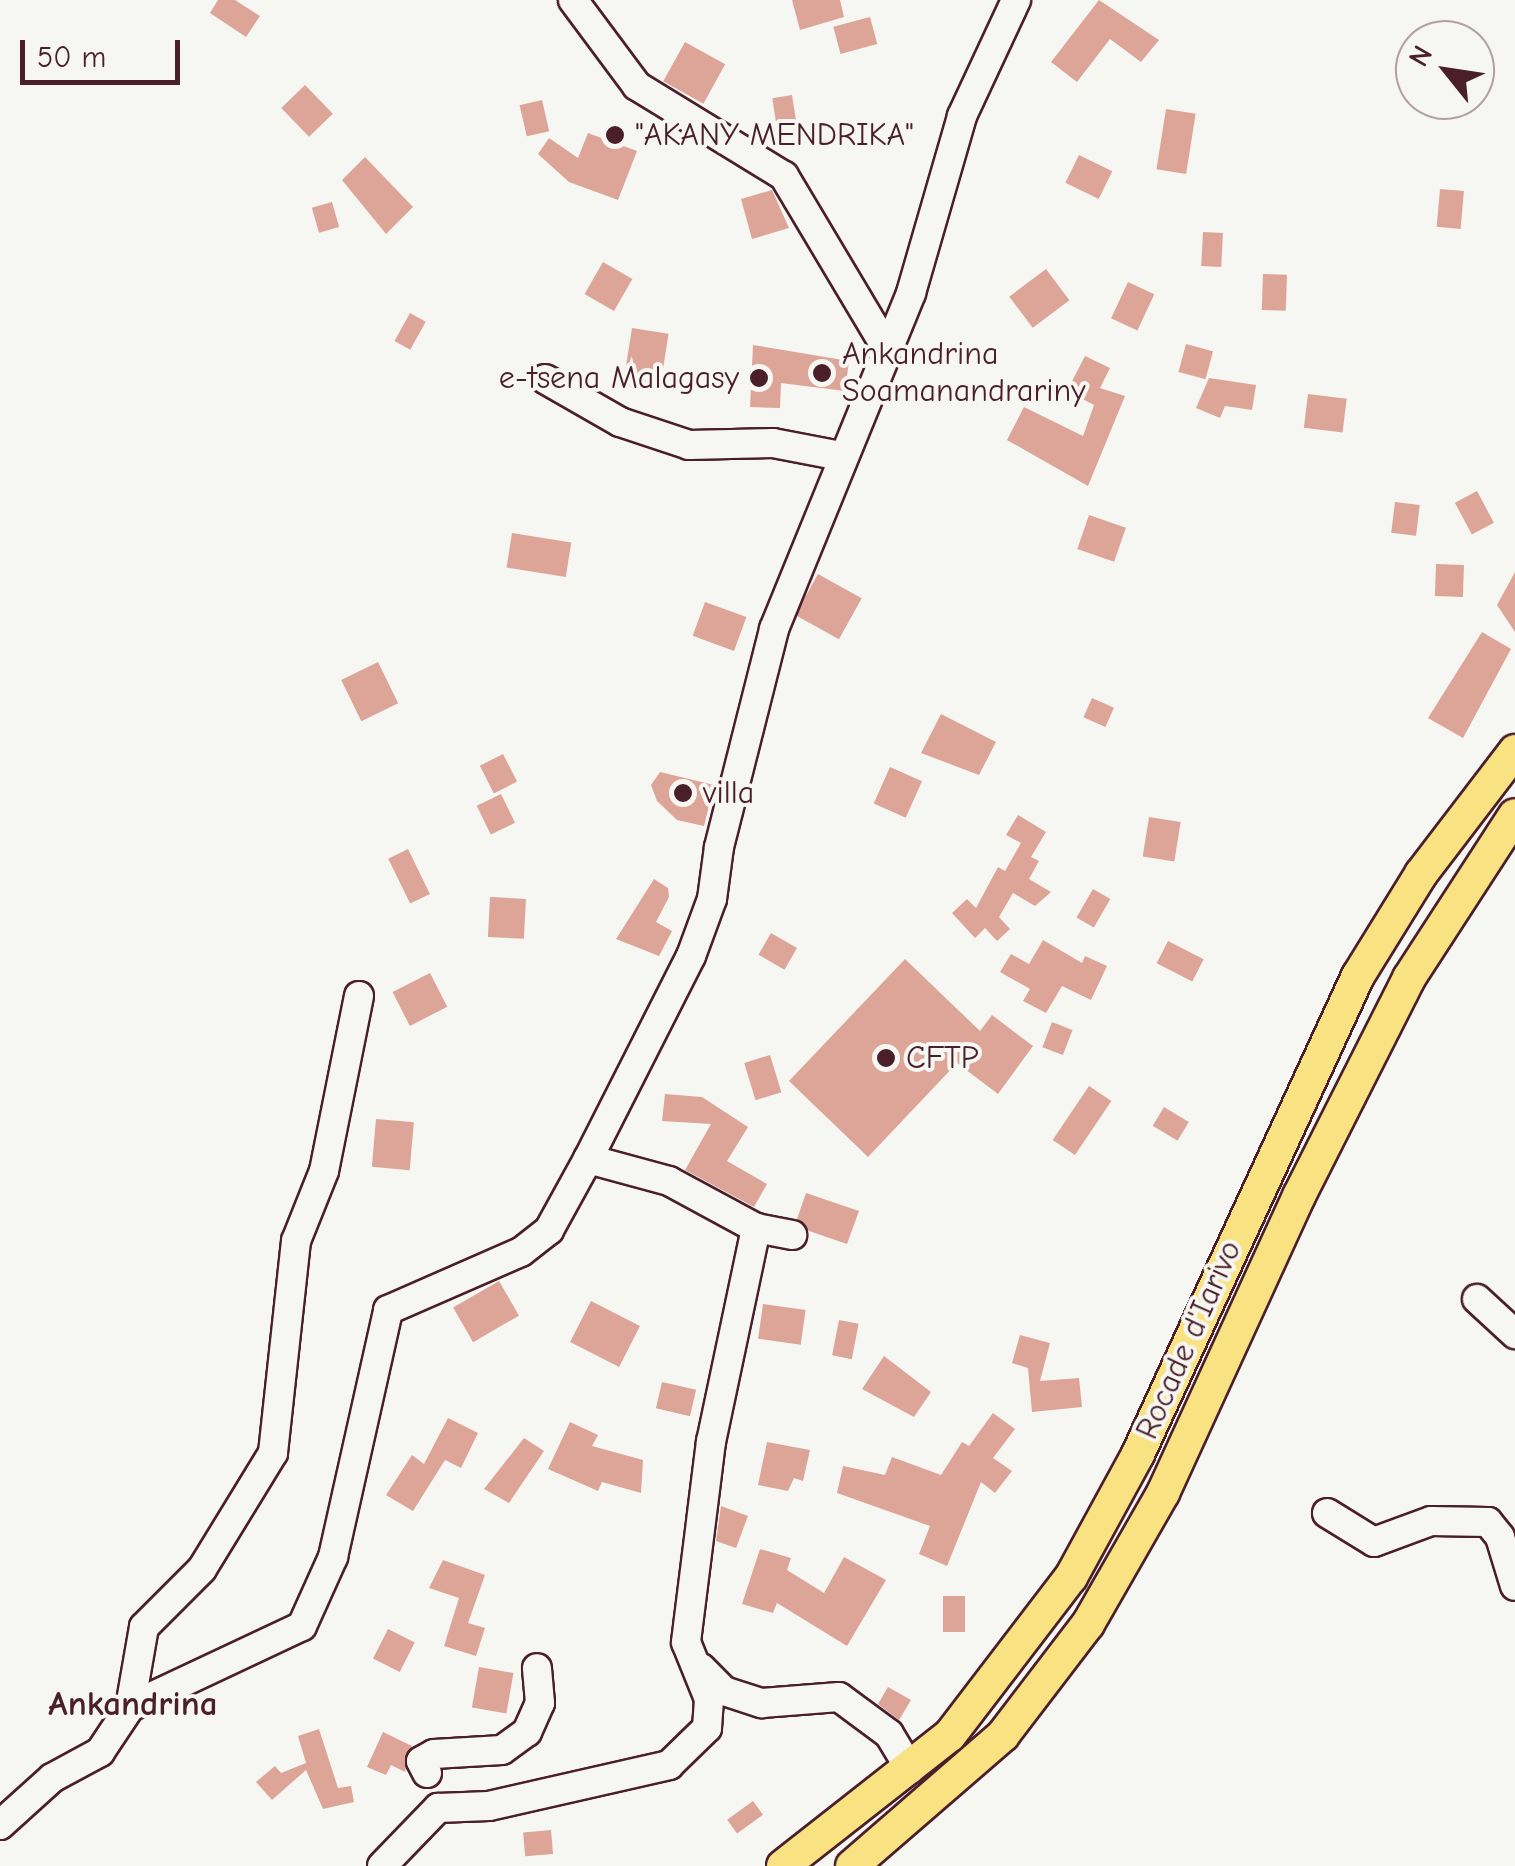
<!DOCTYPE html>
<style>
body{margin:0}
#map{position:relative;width:1515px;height:1866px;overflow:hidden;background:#f6f6f2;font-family:"Comic Neue",sans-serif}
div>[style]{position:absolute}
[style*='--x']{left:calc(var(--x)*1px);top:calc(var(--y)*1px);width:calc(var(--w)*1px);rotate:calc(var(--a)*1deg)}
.building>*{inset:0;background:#dda597;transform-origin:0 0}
.roads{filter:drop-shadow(2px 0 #4a1f2b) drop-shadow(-2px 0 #4a1f2b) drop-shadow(0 2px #4a1f2b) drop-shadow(0 -2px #4a1f2b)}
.minor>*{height:28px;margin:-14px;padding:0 14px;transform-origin:14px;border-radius:14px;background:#f6f6f2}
.major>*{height:32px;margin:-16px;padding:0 16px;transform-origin:16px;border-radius:16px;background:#f8e281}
.dots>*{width:28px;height:28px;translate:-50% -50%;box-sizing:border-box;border:5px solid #f6f6f2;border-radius:50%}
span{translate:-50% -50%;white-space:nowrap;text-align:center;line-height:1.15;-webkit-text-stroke:8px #f6f6f2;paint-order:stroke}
.poi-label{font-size:32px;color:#4a1f2b}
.left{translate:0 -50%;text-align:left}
.right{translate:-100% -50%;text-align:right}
.street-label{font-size:32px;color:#4a1f2b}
.neighbourhood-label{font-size:35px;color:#4a1f2b;font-weight:700}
.north{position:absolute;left:1395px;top:20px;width:100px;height:100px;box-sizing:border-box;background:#f6f6f2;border:2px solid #b1a0a2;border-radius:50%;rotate:300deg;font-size:28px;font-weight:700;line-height:40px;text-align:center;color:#4a1f2b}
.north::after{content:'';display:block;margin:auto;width:35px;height:45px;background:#4a1f2b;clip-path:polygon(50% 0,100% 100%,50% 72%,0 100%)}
.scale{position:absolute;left:20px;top:40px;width:160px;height:45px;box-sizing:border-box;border:5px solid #4a1f2b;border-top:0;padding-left:12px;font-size:30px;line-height:35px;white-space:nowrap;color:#4a1f2b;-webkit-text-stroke:8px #f6f6f2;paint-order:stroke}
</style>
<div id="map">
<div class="building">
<div style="clip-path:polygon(218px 0,235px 0,260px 16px,246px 37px,210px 13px)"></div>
<div style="clip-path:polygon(792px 0,840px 0,844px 17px,800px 30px)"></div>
<div style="clip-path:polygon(1099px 0,1159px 40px,1141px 62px,1110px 39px,1077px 82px,1051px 62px)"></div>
<div style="left:870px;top:17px;width:28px;height:38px;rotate:75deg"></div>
<div style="left:685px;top:42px;width:46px;height:45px;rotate:29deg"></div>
<div style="left:305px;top:85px;width:40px;height:33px;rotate:46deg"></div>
<div style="left:792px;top:95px;width:36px;height:20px;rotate:81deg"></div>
<div style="left:542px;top:100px;width:32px;height:23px;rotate:77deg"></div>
<div style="left:1166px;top:109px;width:30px;height:61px;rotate:9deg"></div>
<div style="clip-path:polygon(588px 133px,637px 151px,618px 200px,569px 182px,538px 154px,549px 138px,578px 158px)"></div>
<div style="left:1079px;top:155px;width:37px;height:31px;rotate:26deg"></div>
<div style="clip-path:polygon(365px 157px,413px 207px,386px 234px,342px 180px)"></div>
<div style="left:1440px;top:189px;width:24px;height:38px;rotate:5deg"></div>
<div style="clip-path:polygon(772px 190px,789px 228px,752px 239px,741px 199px)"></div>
<div style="left:332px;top:202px;width:26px;height:21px;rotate:74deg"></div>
<div style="left:1203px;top:232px;width:20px;height:34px;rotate:3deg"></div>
<div style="left:603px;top:262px;width:34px;height:37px;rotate:30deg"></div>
<div style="left:1046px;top:269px;width:39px;height:46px;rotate:53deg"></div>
<div style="left:1263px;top:274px;width:24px;height:36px;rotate:2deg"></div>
<div style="left:1128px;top:282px;width:29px;height:40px;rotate:25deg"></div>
<div style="left:410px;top:313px;width:18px;height:32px;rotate:29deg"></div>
<div style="left:632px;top:328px;width:37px;height:58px;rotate:9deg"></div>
<div style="left:1186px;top:344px;width:28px;height:29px;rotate:15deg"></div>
<div style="clip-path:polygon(753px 345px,849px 361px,845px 391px,781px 383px,780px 408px,750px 407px)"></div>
<div style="clip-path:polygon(1085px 356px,1110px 368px,1100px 388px,1125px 396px,1088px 486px,1007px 440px,1024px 407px,1083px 436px,1094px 405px,1067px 391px)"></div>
<div style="clip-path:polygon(1209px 378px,1256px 385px,1252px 410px,1225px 406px,1220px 418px,1196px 408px)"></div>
<div style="left:1308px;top:394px;width:39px;height:34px;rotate:7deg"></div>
<div style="left:1477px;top:491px;width:36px;height:25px;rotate:62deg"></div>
<div style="left:1395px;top:502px;width:25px;height:31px;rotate:7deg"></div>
<div style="left:1089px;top:515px;width:39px;height:36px;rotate:19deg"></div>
<div style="left:512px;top:533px;width:60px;height:35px;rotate:9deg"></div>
<div style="left:1436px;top:564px;width:28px;height:32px;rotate:2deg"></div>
<div style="clip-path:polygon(1515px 572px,1515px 632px,1497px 605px)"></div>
<div style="left:818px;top:574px;width:50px;height:47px;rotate:29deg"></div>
<div style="left:705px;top:602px;width:44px;height:36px;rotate:20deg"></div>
<div style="clip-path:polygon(1482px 632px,1511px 649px,1463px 738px,1428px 718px)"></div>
<div style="left:378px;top:662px;width:46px;height:41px;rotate:64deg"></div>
<div style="left:1092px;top:698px;width:24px;height:21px;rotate:24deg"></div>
<div style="clip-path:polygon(941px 714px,996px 742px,979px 775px,921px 753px)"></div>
<div style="left:503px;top:754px;width:31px;height:26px;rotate:63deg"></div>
<div style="left:890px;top:767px;width:35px;height:40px;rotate:24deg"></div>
<div style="clip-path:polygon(660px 772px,714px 785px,704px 826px,677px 820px,657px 801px,651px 785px)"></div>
<div style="left:501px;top:794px;width:32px;height:27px;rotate:64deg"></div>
<div style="clip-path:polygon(1018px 815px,1046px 832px,1031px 857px,1039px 861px,1029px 879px,1051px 892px,1035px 906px,1013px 893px,999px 917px,1010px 929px,997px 941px,985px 928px,975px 938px,952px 913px,967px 899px,976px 908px,998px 867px,1005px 871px,1021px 843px,1006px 835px)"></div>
<div style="left:1149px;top:817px;width:32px;height:40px;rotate:9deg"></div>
<div style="left:408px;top:849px;width:50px;height:22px;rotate:64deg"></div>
<div style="clip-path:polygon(654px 879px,668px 888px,669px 897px,656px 922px,672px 931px,659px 956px,616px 939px)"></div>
<div style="left:1093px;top:889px;width:20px;height:33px;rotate:30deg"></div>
<div style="left:490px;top:897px;width:36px;height:40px;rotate:3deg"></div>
<div style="left:771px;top:933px;width:30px;height:25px;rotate:30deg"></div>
<div style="clip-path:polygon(1043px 940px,1082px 963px,1085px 956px,1107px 966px,1091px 1000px,1062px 986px,1046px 1013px,1023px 1001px,1030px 989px,1000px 972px,1011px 954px,1029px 964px)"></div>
<div style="left:1168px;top:941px;width:40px;height:25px;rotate:27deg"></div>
<div style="clip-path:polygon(905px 959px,980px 1031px,992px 1015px,1033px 1046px,998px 1094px,957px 1063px,868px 1157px,789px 1081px)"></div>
<div style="left:430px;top:973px;width:38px;height:42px;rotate:63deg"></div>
<div style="left:1052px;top:1022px;width:22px;height:27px;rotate:21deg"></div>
<div style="left:770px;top:1055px;width:39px;height:27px;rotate:73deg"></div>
<div style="left:1089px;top:1086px;width:27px;height:65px;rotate:34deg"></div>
<div style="clip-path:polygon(665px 1094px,702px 1097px,748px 1127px,727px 1161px,767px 1184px,754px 1207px,685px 1170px,711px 1124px,662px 1121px)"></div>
<div style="left:1164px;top:1107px;width:29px;height:22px;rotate:31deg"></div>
<div style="left:376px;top:1119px;width:38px;height:48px;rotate:5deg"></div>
<div style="clip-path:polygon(806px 1193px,859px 1211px,847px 1244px,809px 1231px,797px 1219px)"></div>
<div style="left:499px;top:1281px;width:40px;height:53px;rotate:60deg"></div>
<div style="left:591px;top:1301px;width:55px;height:46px;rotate:27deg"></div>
<div style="left:763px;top:1304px;width:43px;height:35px;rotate:8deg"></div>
<div style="left:839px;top:1320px;width:20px;height:36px;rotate:11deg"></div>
<div style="clip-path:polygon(1020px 1335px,1050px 1343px,1040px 1381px,1079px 1378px,1082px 1407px,1032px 1412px,1028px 1368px,1012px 1363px)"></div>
<div style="clip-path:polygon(884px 1356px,931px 1392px,914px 1417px,862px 1389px)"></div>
<div style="left:662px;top:1382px;width:35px;height:27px;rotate:13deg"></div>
<div style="clip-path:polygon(993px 1413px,1015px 1429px,993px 1458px,1012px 1471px,995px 1493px,981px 1482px,947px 1566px,919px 1554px,930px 1526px,837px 1493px,843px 1466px,885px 1475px,892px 1457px,941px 1475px,962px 1442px,969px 1446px)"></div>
<div style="clip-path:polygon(448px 1418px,478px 1433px,461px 1468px,445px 1460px,413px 1511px,386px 1495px,412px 1455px,424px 1464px)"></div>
<div style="clip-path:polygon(570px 1422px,598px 1435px,592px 1446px,643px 1460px,641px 1493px,602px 1482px,598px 1491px,548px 1469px)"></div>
<div style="clip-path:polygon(524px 1438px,544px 1451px,509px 1503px,484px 1489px)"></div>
<div style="clip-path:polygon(767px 1442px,810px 1450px,803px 1481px,794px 1478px,788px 1491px,758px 1485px)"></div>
<div style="clip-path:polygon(721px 1506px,748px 1516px,736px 1548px,716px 1541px)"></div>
<div style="clip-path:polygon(760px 1549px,791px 1558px,787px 1570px,824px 1593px,844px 1557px,886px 1580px,847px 1646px,777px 1603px,773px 1613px,742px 1604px)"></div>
<div style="clip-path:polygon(443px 1560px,485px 1575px,468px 1623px,485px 1628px,476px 1656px,444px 1646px,459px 1598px,429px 1588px)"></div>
<div style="left:943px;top:1596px;width:22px;height:36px"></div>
<div style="left:388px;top:1629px;width:30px;height:33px;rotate:27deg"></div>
<div style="left:479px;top:1667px;width:35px;height:41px;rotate:10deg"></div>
<div style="clip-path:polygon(888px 1687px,911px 1700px,899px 1720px,878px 1704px)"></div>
<div style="clip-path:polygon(319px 1729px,338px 1788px,351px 1786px,354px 1802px,323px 1809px,306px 1770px,272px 1800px,256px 1782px,275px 1766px,281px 1773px,306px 1763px,298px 1736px)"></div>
<div style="clip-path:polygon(383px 1732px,412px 1746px,405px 1772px,391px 1765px,386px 1775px,367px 1767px)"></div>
<div style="left:753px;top:1801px;width:17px;height:32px;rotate:54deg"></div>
<div style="left:551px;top:1830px;width:24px;height:28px;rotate:85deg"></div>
</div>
<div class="roads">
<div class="minor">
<div style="--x:573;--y:0;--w:107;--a:53.3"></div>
<div style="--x:637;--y:86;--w:172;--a:31.5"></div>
<div style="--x:784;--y:176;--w:199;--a:59.2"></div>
<div style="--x:545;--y:379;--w:86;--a:29.8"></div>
<div style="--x:620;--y:422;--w:73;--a:18.4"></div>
<div style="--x:689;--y:445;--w:84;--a:-1.4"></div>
<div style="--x:773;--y:443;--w:69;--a:10.8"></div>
<div style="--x:359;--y:996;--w:178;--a:101.3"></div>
<div style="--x:324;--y:1171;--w:75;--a:111.8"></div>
<div style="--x:296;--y:1241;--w:213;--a:96.2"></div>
<div style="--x:273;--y:1453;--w:136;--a:121.5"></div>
<div style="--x:202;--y:1569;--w:82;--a:135"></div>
<div style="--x:144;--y:1627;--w:81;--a:99.9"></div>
<div style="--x:130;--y:1707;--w:190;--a:-25.2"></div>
<div style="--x:302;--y:1626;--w:76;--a:-65.8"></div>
<div style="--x:333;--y:1557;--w:253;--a:-77.4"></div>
<div style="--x:388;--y:1310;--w:145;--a:-23.6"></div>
<div style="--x:521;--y:1252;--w:36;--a:-38"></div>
<div style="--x:549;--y:1230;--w:81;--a:-61.2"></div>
<div style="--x:588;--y:1159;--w:228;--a:-63.1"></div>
<div style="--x:691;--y:956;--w:61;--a:-69.8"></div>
<div style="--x:712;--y:899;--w:52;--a:-82.3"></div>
<div style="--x:719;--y:847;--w:225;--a:-75.8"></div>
<div style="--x:774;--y:629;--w:363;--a:-67.8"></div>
<div style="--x:911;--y:293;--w:184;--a:-73.9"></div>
<div style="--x:962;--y:116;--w:128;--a:-65"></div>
<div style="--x:588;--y:1159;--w:84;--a:15.2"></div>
<div style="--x:669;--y:1181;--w:99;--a:28.4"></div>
<div style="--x:756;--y:1228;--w:37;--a:11"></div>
<div style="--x:1477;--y:1299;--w:52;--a:42.6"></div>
<div style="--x:1327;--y:1513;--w:55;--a:31.7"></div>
<div style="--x:1374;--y:1542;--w:61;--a:-20.2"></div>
<div style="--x:1431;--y:1521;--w:57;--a:1"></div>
<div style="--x:1488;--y:1522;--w:19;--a:51"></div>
<div style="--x:1500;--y:1537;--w:51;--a:73"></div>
<div style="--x:701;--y:1668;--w:33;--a:45"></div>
<div style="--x:724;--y:1691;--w:40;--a:18"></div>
<div style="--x:762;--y:1703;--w:77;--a:-4.5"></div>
<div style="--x:839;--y:1697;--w:62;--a:36.5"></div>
<div style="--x:889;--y:1734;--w:41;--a:59"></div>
<div style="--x:427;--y:1773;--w:13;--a:-117"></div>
<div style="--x:421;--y:1761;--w:15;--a:-28"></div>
<div style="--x:434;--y:1754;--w:68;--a:-3.4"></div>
<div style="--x:502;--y:1750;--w:31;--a:-36"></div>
<div style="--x:527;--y:1732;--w:32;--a:-66"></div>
<div style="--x:540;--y:1703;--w:35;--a:-95"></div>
<div style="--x:0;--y:1825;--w:70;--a:-42.1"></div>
<div style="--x:52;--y:1778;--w:55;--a:-28.4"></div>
<div style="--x:100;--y:1752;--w:54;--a:-56.3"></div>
<div style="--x:382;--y:1866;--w:81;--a:-46"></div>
<div style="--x:438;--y:1808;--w:51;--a:-2.2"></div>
<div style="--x:489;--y:1806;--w:185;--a:-12.8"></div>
<div style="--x:669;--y:1765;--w:53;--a:-44.2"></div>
<div style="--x:707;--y:1728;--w:29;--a:-86"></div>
<div style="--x:709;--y:1699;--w:61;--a:-112"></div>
<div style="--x:686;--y:1642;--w:202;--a:-82.9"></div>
<div style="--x:711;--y:1442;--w:219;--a:-78.1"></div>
</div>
<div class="major">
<div style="--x:783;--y:1866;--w:212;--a:-38.1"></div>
<div style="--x:950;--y:1735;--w:199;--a:-52.6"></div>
<div style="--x:1071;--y:1577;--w:140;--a:-61.4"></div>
<div style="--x:1138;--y:1454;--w:526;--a:-65.29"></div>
<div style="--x:1358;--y:976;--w:120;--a:-58.3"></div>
<div style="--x:1421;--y:874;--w:155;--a:-52.6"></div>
<div style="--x:852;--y:1866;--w:200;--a:-40.9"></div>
<div style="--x:1003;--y:1735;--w:140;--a:-52.6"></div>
<div style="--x:1088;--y:1624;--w:151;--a:-60.2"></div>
<div style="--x:1163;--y:1493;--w:327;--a:-65.4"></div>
<div style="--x:1299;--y:1196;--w:244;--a:-63.2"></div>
<div style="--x:1409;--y:978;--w:194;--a:-57"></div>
</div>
</div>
<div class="dots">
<div style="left:615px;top:135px;background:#4a1f2b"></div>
<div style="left:822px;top:373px;background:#4a1f2b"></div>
<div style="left:759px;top:378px;background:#4a1f2b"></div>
<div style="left:683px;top:793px;background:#4a1f2b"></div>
<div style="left:886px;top:1058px;background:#4a1f2b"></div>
</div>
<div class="poi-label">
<span class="left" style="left:635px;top:135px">"AKANY MENDRIKA"</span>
<span class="left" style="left:842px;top:373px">Ankandrina<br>Soamanandrariny</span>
<span class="right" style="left:739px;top:378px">e-tsena Malagasy</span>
<span class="left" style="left:703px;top:793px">villa</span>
<span class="left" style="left:906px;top:1058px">CFTP</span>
</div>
<div class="street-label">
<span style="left:1189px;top:1340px;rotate:-66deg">Rocade d'Iarivo</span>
</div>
<div class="neighbourhood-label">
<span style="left:133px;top:1704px">Ankandrina</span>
</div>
<div class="north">N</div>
<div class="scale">50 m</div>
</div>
